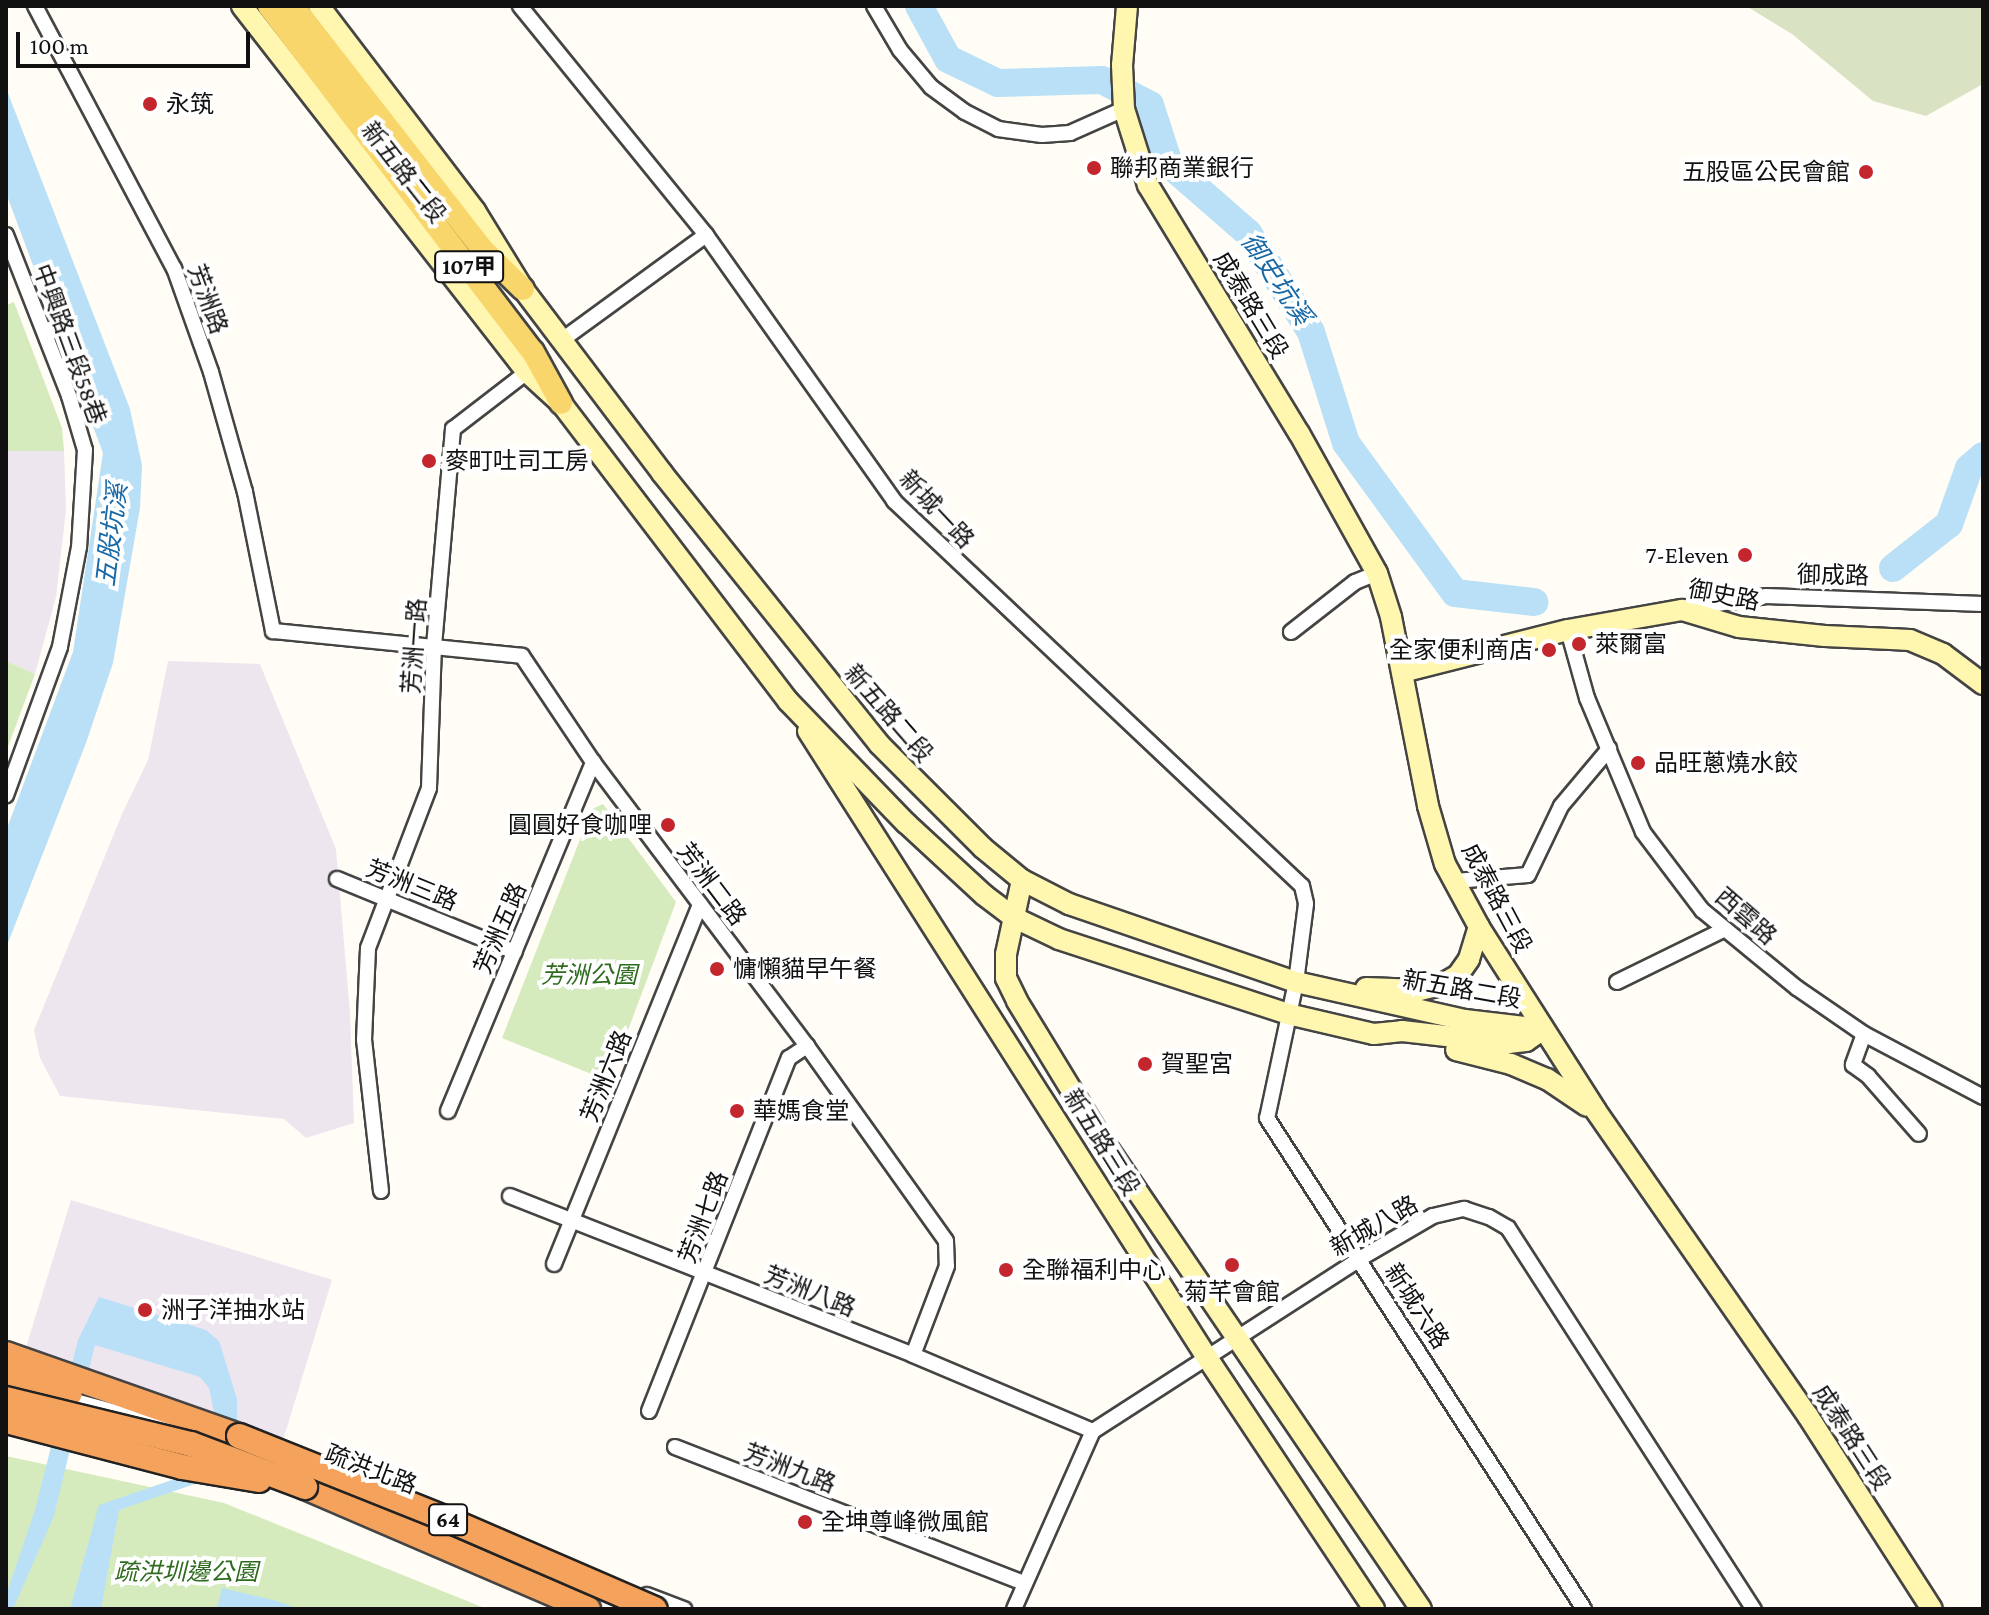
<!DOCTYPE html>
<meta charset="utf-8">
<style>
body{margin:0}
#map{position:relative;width:1989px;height:1615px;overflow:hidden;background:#fffdf5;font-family:"Crimson Pro","Noto Sans TC",serif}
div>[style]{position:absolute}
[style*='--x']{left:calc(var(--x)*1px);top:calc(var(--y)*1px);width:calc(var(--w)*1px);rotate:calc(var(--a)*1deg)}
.industrial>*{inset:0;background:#eee6ef;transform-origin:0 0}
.green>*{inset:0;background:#d5ebbd}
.cemetery>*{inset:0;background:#d9e3c4}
.water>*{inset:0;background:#b9e0f7}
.river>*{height:28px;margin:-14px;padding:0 14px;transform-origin:14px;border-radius:14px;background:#b9e0f7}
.roads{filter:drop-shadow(2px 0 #444) drop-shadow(-2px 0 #444) drop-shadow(0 2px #444) drop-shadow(0 -2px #444)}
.street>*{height:14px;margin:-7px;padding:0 7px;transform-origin:7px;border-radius:7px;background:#fff}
.secondary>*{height:20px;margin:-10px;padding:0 10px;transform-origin:10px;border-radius:10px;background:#fff6b0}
.primary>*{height:22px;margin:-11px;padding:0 11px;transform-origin:11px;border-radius:11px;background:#f9d66b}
.highway>*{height:24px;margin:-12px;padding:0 12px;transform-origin:12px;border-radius:12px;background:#f5a25d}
.bridges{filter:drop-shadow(2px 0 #222) drop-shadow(-2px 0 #222) drop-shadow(0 2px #222) drop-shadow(0 -2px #222)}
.highway-bridge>*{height:24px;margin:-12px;padding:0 12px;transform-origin:12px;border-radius:12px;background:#f5a25d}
.dots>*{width:22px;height:22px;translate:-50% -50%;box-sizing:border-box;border:4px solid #fff;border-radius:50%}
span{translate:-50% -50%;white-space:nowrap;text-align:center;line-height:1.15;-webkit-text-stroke:8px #fff;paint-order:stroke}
.shield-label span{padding:2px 6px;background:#fff;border:2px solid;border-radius:6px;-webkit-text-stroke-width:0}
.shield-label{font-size:22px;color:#111;font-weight:700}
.poi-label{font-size:24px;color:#111}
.left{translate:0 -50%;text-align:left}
.right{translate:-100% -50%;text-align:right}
.street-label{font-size:24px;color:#111}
.park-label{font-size:24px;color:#2f6b1f;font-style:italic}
.water-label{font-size:26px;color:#1768a6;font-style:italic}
.frame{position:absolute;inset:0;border:8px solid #111;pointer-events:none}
.scale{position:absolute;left:16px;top:32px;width:234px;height:36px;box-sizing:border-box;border:4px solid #111;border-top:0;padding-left:10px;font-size:24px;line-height:28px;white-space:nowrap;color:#111;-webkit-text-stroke:6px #fff;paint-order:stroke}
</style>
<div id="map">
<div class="industrial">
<div style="clip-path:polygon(6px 451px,64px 451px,66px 510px,56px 597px,35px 674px,6px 661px)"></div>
<div style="clip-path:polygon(168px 661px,260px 664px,336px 849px,350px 1013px,354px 1123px,306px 1138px,284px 1119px,60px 1096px,40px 1058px,34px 1030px,122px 814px,148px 760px)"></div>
<div style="left:71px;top:1200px;width:273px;height:178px;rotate:17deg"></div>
</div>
<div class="green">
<div style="clip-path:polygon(14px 302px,62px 428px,64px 451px,6px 451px,6px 305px)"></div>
<div style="clip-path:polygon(6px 661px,35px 674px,6px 752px)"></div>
<div style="clip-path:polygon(603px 804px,676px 902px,609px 1081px,502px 1038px,592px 809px)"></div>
<div style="clip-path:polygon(6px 1456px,224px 1503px,487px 1609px,6px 1609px)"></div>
</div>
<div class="cemetery">
<div style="clip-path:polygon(1746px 6px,1983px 6px,1983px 84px,1926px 116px,1873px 101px,1792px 34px)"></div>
</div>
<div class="water">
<div style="clip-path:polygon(6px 88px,130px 409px,142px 465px,140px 508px,113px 663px,86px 743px,6px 948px,6px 831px,73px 652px,103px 453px,6px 193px)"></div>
<div style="clip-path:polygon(99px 1297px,206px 1330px,219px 1341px,237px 1399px,237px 1452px,218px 1476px,119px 1510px,101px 1609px,70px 1609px,99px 1505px,207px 1468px,221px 1447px,209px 1388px,200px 1377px,95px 1345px,54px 1516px,13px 1609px,6px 1609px,6px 1595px,35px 1510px,78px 1340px)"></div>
<div style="clip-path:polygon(222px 1588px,277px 1601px,299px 1609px,217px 1609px)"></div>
</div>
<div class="river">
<div style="--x:919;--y:6;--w:60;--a:61.3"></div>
<div style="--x:948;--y:59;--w:55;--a:25.6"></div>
<div style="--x:998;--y:83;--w:104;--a:-1.7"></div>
<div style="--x:1102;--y:80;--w:54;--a:27.5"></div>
<div style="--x:1150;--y:105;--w:62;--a:72.1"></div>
<div style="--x:1169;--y:164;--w:105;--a:41.1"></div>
<div style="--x:1248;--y:233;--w:117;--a:57.5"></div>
<div style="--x:1311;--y:332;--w:116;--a:72.5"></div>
<div style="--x:1346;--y:443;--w:185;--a:54"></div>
<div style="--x:1455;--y:593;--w:80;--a:6.5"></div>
<div style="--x:1893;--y:568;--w:71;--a:-38.2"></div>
<div style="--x:1949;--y:524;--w:59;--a:-70.3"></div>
<div style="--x:1969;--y:468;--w:18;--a:-41"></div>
</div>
<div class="roads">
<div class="street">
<div style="--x:35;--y:6;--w:297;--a:62.1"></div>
<div style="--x:174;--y:268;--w:110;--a:70.4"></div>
<div style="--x:211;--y:372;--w:125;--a:74.2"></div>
<div style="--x:245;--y:492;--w:142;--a:78.6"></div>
<div style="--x:273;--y:631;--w:250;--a:5.7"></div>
<div style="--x:522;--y:656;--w:128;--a:56.2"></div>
<div style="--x:593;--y:762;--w:356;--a:53"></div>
<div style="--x:807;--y:1046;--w:239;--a:54.5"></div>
<div style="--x:946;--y:1241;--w:25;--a:88"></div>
<div style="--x:947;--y:1266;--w:95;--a:110.9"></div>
<div style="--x:520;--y:6;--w:295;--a:50.9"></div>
<div style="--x:706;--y:235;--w:326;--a:54.7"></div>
<div style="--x:894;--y:501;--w:561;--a:43.34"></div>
<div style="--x:1302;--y:886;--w:18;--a:77"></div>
<div style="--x:1306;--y:904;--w:79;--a:97.3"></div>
<div style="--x:1296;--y:982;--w:139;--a:102"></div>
<div style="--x:1267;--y:1118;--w:584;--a:57.15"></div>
<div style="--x:874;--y:6;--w:51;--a:59.4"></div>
<div style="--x:900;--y:50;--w:48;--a:50"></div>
<div style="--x:931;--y:87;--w:42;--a:36.3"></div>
<div style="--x:965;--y:112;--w:37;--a:27"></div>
<div style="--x:998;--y:129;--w:44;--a:7.8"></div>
<div style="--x:1042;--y:135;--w:28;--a:-4"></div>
<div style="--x:1070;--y:133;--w:59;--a:-24"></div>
<div style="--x:6;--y:235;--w:173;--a:68.6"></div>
<div style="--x:69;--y:396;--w:56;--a:73.5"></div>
<div style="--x:85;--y:450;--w:97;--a:93.5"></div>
<div style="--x:79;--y:547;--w:102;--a:100.8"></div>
<div style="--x:60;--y:647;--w:158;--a:110"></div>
<div style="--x:562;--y:340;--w:178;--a:-36.1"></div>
<div style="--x:1687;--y:609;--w:80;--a:-9.3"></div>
<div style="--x:1766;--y:596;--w:217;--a:2.1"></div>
<div style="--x:1568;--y:630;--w:71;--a:74.4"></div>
<div style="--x:1587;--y:698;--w:145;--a:67.3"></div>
<div style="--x:1643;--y:832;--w:98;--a:52.9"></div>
<div style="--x:1702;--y:910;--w:123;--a:39.4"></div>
<div style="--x:1797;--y:988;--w:81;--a:34.5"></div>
<div style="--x:1864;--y:1034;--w:135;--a:27.9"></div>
<div style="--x:1291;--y:632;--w:81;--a:-38"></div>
<div style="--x:1355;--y:582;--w:24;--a:-22"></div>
<div style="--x:337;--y:879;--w:192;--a:22.3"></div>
<div style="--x:1455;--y:881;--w:73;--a:-4.7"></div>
<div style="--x:1528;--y:875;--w:76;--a:-64.4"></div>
<div style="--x:1561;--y:806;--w:75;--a:-49.9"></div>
<div style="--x:1617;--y:982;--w:120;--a:-26.1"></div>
<div style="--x:1864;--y:1034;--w:33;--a:110"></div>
<div style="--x:1853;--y:1065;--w:19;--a:36"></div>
<div style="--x:1868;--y:1076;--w:77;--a:48.7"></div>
<div style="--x:448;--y:1111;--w:378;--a:-67.4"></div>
<div style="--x:381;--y:1191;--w:152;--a:-96.4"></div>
<div style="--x:364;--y:1040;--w:92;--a:-87.5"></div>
<div style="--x:368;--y:948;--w:171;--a:-69.1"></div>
<div style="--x:429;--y:788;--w:142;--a:-88"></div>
<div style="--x:434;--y:646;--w:218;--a:-85"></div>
<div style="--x:453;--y:429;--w:93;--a:-37.6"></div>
<div style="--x:510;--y:1196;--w:433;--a:21.5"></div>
<div style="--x:913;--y:1355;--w:195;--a:22.9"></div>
<div style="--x:554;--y:1264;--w:388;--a:-67.9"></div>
<div style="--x:64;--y:1398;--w:123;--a:15.1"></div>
<div style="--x:649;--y:1411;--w:380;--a:-68.4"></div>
<div style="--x:789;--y:1058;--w:22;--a:-34"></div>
<div style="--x:675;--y:1447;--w:375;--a:21.3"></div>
<div style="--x:647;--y:1595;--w:40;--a:21"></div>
<div style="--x:1014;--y:1609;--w:195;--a:-66.1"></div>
<div style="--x:1093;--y:1431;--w:319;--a:-32.8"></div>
<div style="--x:1361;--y:1258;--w:83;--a:-30.3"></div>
<div style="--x:1433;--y:1216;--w:32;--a:-13"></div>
<div style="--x:1464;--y:1209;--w:26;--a:18"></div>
<div style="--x:1489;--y:1217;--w:22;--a:30"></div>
<div style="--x:1508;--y:1228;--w:454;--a:57.2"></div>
</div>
<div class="secondary">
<div style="--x:242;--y:6;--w:464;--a:52.1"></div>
<div style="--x:527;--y:372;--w:46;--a:42.4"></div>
<div style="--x:561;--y:403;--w:375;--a:52.7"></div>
<div style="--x:788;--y:701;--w:170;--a:46"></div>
<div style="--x:906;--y:823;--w:106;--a:42.7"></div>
<div style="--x:984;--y:895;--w:36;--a:37"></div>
<div style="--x:1013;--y:917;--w:51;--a:25.6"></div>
<div style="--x:1059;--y:939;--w:241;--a:18.1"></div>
<div style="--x:1288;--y:1014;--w:88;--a:13.1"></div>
<div style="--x:1374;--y:1034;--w:28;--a:-6"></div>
<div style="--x:1402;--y:1031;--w:107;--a:6.5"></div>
<div style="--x:1508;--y:1043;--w:18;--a:-6"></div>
<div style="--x:1526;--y:1041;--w:21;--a:-35"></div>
<div style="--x:319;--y:6;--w:258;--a:52.7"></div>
<div style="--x:475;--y:211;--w:92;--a:58.4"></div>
<div style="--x:523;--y:289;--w:231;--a:52.9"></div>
<div style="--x:662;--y:473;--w:347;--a:51.3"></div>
<div style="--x:879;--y:744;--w:147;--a:45"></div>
<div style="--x:983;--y:848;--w:50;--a:39.4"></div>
<div style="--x:1022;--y:880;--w:53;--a:27.1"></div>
<div style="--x:1069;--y:904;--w:240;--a:19"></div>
<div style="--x:1296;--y:982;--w:173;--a:12.7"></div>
<div style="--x:1465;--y:1020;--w:79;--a:6.6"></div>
<div style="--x:1127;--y:6;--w:59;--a:94.8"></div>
<div style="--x:1122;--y:65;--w:44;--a:87.4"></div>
<div style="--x:1124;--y:109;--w:80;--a:72.5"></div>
<div style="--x:1148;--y:185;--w:290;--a:58.7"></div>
<div style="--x:1299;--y:433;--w:160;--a:60.9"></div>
<div style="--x:1377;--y:573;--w:46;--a:72.3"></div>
<div style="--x:1391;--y:617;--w:193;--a:78.9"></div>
<div style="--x:1428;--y:806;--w:60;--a:73.7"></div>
<div style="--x:1445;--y:864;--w:72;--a:61.6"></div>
<div style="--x:1479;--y:927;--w:218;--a:57.5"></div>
<div style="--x:1596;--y:1111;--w:371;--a:55.2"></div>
<div style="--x:1808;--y:1416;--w:229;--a:57.3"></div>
<div style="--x:1402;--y:672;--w:171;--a:-14.2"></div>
<div style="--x:1568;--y:630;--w:116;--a:-10"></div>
<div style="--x:1682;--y:610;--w:59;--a:16.6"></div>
<div style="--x:1739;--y:627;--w:86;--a:6"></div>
<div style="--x:1825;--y:636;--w:85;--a:2.7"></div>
<div style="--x:1910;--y:640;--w:36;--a:23"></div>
<div style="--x:1943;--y:654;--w:50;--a:36.9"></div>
<div style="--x:808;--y:731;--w:741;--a:57.51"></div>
<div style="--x:1206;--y:1356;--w:304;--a:56.4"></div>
<div style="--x:1022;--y:880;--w:76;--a:102.2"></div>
<div style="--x:1006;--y:954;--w:24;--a:90"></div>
<div style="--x:1006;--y:978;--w:25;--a:64"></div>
<div style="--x:1017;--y:1001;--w:150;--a:58.6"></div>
<div style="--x:1095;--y:1129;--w:580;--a:55.82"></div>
<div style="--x:1366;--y:988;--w:54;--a:2.1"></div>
<div style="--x:1420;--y:990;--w:22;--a:-13"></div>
<div style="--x:1441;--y:985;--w:20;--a:-30"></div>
<div style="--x:1458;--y:975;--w:19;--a:-55"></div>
<div style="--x:1469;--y:959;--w:34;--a:-73"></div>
<div style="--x:1456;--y:1050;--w:57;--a:14.3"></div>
<div style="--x:1511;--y:1064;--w:39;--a:23"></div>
<div style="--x:1547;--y:1079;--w:48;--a:34"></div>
</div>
<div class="primary">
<div style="--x:269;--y:6;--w:435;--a:52.7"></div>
<div style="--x:533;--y:352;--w:58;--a:61.2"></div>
<div style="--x:293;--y:6;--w:308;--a:52.1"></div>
<div style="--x:482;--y:249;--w:57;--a:44.3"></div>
</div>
<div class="highway">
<div style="--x:6;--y:1354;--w:247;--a:19.4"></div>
<div style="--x:6;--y:1376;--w:66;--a:15.7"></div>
<div style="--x:305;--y:1487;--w:308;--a:23.3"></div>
</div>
</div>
<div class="bridges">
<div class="highway-bridge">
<div style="--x:6;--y:1399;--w:190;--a:13.7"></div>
<div style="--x:191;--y:1444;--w:122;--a:20.7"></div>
<div style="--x:6;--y:1421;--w:182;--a:14.6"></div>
<div style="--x:182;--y:1467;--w:78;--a:9.6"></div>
<div style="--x:239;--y:1436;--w:226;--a:21.8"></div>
<div style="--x:449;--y:1520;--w:224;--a:23.4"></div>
</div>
</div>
<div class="dots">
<div style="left:150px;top:104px;background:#c4262e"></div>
<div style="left:1094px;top:168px;background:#c4262e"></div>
<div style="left:1866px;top:172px;background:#c4262e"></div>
<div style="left:429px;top:461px;background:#c4262e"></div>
<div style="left:1745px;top:555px;background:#c4262e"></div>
<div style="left:1579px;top:644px;background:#c4262e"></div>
<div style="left:1549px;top:650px;background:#c4262e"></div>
<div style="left:1638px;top:763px;background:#c4262e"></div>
<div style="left:668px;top:825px;background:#c4262e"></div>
<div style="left:717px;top:969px;background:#c4262e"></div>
<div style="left:1145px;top:1064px;background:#c4262e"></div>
<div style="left:737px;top:1111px;background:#c4262e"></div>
<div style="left:1232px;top:1265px;background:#c4262e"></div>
<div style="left:1006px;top:1270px;background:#c4262e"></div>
<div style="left:145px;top:1310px;background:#c4262e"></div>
<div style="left:805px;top:1522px;background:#c4262e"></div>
</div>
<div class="shield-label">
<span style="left:469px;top:267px">107甲</span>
<span style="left:448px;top:1520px">64</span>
</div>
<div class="poi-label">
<span class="left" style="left:166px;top:104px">永筑</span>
<span class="left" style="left:1110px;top:168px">聯邦商業銀行</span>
<span class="right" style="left:1850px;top:172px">五股區公民會館</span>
<span class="left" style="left:445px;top:461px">麥町吐司工房</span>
<span class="right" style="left:1729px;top:555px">7-Eleven</span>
<span class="left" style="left:1595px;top:644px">萊爾富</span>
<span class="right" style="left:1533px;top:650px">全家便利商店</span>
<span class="left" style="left:1654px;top:763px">品旺蔥燒水餃</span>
<span class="right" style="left:652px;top:825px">圓圓好食咖哩</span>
<span class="left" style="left:733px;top:969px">慵懶貓早午餐</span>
<span class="left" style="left:1161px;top:1064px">賀聖宮</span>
<span class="left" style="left:753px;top:1111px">華媽食堂</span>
<span class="left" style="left:1022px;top:1270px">全聯福利中心</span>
<span style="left:1232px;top:1292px">菊芊會館</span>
<span class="left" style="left:161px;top:1310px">洲子洋抽水站</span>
<span class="left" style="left:821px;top:1522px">全坤尊峰微風館</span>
</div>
<div class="street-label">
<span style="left:404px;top:172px;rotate:52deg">新五路二段</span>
<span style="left:208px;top:299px;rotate:70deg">芳洲路</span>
<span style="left:1251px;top:305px;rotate:59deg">成泰路三段</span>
<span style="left:70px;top:344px;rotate:70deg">中興路三段58巷</span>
<span style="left:937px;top:509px;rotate:47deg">新城一路</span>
<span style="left:1833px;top:575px;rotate:1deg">御成路</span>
<span style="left:1724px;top:595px;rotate:11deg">御史路</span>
<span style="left:414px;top:646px;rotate:-86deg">芳洲一路</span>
<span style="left:889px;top:713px;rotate:49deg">新五路二段</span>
<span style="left:712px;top:884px;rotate:53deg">芳洲二路</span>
<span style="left:412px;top:885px;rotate:22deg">芳洲三路</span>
<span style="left:1497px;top:898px;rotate:62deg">成泰路三段</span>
<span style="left:1746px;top:916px;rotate:41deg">西雲路</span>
<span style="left:500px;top:928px;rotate:-67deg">芳洲五路</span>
<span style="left:1462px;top:989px;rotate:10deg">新五路二段</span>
<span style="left:606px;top:1076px;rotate:-68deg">芳洲六路</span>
<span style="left:1102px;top:1142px;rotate:58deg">新五路三段</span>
<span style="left:703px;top:1217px;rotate:-69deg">芳洲七路</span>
<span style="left:1374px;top:1226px;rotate:-30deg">新城八路</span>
<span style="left:810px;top:1291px;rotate:22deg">芳洲八路</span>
<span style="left:1417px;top:1306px;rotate:57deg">新城六路</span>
<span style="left:1852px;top:1437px;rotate:57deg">成泰路三段</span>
<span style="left:790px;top:1468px;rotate:21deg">芳洲九路</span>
<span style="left:371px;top:1469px;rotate:21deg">疏洪北路</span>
</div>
<div class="park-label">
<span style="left:589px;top:975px">芳洲公園</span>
<span style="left:186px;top:1572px">疏洪圳邊公園</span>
</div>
<div class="water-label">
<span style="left:1276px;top:279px;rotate:56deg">御史坑溪</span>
<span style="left:112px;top:535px;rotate:-83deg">五股坑溪</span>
</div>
<div class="frame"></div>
<div class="scale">100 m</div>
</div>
